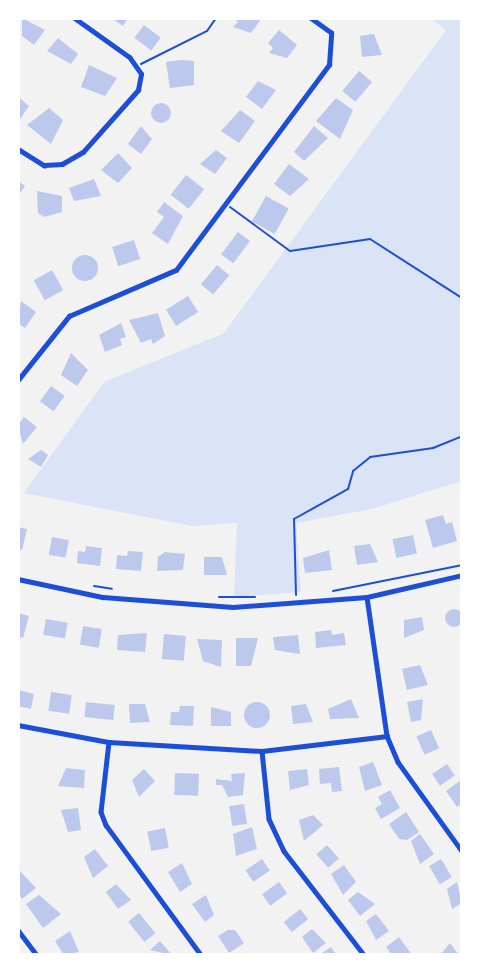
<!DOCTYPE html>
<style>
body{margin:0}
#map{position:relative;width:480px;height:973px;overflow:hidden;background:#f2f2f2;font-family:Helvetica,sans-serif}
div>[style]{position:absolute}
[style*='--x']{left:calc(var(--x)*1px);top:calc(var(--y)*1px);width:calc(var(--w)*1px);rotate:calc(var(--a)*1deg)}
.green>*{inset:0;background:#dbe4f7}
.building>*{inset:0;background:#bdc9ec;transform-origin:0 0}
.round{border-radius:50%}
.path>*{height:2px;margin:-1px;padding:0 1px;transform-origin:1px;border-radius:1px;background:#1d4ed8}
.minor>*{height:4.5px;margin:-2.25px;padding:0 2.25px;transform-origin:2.25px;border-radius:2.25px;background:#1d4ed8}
span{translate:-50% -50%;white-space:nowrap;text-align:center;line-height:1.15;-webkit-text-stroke:6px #fff;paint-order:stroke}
.frame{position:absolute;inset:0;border:20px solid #fff;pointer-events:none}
</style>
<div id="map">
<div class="green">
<div style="clip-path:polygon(430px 18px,462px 18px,462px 481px,372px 509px,296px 523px,301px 592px,234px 597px,237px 523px,192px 526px,24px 493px,104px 382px,224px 333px,446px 30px)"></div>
</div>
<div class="building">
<div style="clip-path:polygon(22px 18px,45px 30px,34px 45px,22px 36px)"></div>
<div style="clip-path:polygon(111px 18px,128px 18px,123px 26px)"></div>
<div style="clip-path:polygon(233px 18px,262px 18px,251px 33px,233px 27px,238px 22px)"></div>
<div style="left:144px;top:25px;width:21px;height:16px;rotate:37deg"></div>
<div style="clip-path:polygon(279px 30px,297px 45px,287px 58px,269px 53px,273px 48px,268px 43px)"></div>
<div style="clip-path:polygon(374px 34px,382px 55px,362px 57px,360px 36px)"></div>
<div style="clip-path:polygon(58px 38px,78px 54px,71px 64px,47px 51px)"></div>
<div style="clip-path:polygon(181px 60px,194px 61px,194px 85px,170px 88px,166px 62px)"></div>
<div style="clip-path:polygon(89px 65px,117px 78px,105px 96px,81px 87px)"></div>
<div style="left:359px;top:71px;width:17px;height:26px;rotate:40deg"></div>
<div style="clip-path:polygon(258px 81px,276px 90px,262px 109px,246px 97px)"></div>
<div style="clip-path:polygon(18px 97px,29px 106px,18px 122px)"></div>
<div style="clip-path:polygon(336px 98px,353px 110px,340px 139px,316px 121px)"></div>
<div class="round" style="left:151px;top:103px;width:20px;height:20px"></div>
<div style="clip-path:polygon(49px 108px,63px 120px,51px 144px,27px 125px)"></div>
<div style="clip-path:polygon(240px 110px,255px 121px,239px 143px,221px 131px)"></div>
<div style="clip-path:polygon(141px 126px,152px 139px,141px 154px,128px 144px)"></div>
<div style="clip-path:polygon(314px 126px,328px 138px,304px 161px,294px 152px)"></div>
<div style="clip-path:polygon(216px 150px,227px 158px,215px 174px,200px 164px)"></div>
<div style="clip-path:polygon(118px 153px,132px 168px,118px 183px,101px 170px)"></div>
<div style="clip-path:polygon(289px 164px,309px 179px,290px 196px,274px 184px)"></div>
<div style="left:186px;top:175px;width:23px;height:25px;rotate:38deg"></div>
<div style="clip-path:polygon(94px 179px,101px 196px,74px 201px,69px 188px)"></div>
<div style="clip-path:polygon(18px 181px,25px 186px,18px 196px)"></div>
<div style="clip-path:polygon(37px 191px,62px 196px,62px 212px,44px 217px,38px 213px)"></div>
<div style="left:266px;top:196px;width:26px;height:29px;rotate:29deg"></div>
<div style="clip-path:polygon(164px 202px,183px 216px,168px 244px,152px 233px,164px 217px,157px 212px)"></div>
<div style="left:238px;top:232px;width:15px;height:28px;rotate:37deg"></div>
<div style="left:134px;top:240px;width:20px;height:23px;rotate:72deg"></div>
<div class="round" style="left:72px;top:255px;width:26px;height:26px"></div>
<div style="left:217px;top:265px;width:16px;height:25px;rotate:40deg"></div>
<div style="left:52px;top:270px;width:23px;height:21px;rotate:61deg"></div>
<div style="left:188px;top:296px;width:19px;height:26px;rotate:58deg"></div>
<div style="clip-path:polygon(21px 301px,36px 312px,25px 328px,18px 323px)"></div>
<div style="clip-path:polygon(158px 313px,165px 336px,153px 344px,151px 339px,141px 343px,129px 320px)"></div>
<div style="clip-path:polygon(121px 323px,126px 337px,120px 339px,122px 345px,105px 352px,99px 335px)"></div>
<div style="clip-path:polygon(71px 353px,88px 370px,77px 386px,61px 375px)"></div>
<div style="left:51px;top:386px;width:17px;height:19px;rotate:36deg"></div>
<div style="clip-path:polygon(24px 417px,37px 427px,23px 444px,18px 425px)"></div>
<div style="clip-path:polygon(41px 450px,48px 455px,41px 467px,28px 459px)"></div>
<div style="clip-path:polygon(443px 515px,446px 524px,452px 522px,457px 541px,433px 548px,425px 520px)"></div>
<div style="clip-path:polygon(18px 527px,27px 529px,22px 550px,18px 549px)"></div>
<div style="left:413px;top:535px;width:19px;height:21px;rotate:78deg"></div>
<div style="left:52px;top:537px;width:17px;height:18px;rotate:10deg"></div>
<div style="clip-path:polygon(370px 544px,378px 562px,357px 565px,354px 546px)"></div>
<div style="clip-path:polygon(86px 546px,102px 548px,100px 566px,77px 563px,78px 551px,85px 552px)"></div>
<div style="clip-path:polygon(329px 550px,332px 570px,305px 573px,303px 558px)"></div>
<div style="clip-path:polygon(128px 551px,143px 552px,141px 571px,116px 569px,117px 555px,127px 556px)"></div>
<div style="clip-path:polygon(165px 552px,185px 554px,183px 570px,157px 571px,158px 557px)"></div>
<div style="clip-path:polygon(204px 557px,222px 557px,227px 575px,204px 575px)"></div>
<div class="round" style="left:445px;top:609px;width:18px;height:18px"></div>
<div style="clip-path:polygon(18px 613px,29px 616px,23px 638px,18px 636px)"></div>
<div style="clip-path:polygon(422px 617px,424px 630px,404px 638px,404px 620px)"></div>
<div style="left:46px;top:619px;width:22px;height:16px;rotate:10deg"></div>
<div style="left:83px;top:626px;width:19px;height:19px;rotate:9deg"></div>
<div style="clip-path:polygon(331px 630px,332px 635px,344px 633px,346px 645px,316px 648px,315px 632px)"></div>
<div style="clip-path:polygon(147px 633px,145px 652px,117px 650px,118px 635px)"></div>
<div style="left:164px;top:634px;width:22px;height:25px;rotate:5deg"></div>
<div style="clip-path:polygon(298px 635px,300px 654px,275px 650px,273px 637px)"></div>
<div style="clip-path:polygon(236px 638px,258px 638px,251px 666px,236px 666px)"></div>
<div style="clip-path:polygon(197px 639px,222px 640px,221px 667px,203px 661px)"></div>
<div style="clip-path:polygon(420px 665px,428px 685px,407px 690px,402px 669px)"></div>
<div style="clip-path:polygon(18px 690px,34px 694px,31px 709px,18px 706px)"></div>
<div style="left:51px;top:692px;width:21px;height:19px;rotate:8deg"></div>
<div style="clip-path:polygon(351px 699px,359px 718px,330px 719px,328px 709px)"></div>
<div style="clip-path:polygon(423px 699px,421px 720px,411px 722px,407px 702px)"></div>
<div class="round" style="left:244px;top:702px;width:26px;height:26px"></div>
<div style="left:86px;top:702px;width:29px;height:15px;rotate:6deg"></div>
<div style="clip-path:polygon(129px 704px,145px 704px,150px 722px,130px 723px)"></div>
<div style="clip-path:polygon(306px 704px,313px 722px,293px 724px,291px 706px)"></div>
<div style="clip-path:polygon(180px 706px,194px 706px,193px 726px,170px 725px,171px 712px,179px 712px)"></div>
<div style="clip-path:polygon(211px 707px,231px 712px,231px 726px,211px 726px)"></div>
<div style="left:431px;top:730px;width:20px;height:16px;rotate:66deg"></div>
<div style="clip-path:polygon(373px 762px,382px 785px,365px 791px,359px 767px)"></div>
<div style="left:447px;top:764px;width:14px;height:18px;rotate:56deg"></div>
<div style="clip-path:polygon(339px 767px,342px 791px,332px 792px,331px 783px,320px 784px,319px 769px)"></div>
<div style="clip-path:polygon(66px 768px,85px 770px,84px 788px,58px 786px)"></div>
<div style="clip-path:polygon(144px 769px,155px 781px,139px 797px,132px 780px)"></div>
<div style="clip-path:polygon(307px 769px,309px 785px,290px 790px,288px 771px)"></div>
<div style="left:175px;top:773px;width:24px;height:22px;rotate:2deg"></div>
<div style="clip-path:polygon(245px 773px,243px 795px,228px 797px,222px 785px,216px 785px,216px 779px,232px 781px,231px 774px)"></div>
<div style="clip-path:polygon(461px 780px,462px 803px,457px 807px,446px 791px)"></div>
<div style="clip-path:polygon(390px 790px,400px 808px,381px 819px,375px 808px,382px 804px,378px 797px)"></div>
<div style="left:244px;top:804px;width:20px;height:15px;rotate:81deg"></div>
<div style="clip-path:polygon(78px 808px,81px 830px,68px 832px,61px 810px)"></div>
<div style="clip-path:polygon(406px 812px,419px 832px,407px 840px,399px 839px,389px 824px)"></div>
<div style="clip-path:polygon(313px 815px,323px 825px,304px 841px,299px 820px)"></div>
<div style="clip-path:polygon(252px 827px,257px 849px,236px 856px,233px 834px)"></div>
<div style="left:165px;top:828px;width:20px;height:18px;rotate:79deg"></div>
<div style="clip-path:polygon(420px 834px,434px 854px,420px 864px,411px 841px)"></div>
<div style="left:327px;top:845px;width:18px;height:14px;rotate:49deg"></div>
<div style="clip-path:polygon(95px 849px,108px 866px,93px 878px,84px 857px)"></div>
<div style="left:262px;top:859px;width:14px;height:20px;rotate:56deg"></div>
<div style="left:441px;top:859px;width:21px;height:14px;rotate:59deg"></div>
<div style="clip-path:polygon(182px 863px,192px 884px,180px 892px,168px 872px)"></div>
<div style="clip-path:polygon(344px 865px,356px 882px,343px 895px,331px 874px)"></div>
<div style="clip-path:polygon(18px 869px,36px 888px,22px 899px,18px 893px)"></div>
<div style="left:279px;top:882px;width:14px;height:21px;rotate:54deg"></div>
<div style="clip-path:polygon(457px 882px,462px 903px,452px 909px,447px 889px)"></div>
<div style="clip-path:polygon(116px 884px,131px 900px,118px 909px,106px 892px)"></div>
<div style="clip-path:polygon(358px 892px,375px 904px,360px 916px,348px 900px)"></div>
<div style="clip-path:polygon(39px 895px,61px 914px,43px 928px,26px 904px)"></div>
<div style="clip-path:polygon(206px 895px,214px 915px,205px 922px,192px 904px)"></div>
<div style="left:300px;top:909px;width:13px;height:21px;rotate:51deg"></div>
<div style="left:139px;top:913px;width:26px;height:14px;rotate:51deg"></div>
<div style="clip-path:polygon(376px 914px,389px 931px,376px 940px,366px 921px)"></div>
<div style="clip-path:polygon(312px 929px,326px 943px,313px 953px,302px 937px)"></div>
<div style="clip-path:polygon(228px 930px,235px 930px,244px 943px,229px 953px,218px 936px)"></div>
<div style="clip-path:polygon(70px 931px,79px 952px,64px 955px,55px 941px)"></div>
<div style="clip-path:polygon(399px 937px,412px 955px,392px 955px,386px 947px)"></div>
<div style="clip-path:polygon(160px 941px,172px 955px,150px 950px)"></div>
<div style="clip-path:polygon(450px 943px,459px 955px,440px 955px)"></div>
<div style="clip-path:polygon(331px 947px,336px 955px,319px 955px)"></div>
</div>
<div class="path">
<div style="--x:141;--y:64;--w:74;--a:-26.6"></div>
<div style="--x:207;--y:31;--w:16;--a:-55"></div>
<div style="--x:230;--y:207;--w:74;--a:36.3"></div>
<div style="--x:290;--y:251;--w:81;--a:-8.5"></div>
<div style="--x:370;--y:239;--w:109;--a:32.7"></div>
<div style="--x:94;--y:586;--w:18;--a:9"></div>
<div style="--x:333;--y:591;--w:132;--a:-11.4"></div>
<div style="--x:296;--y:595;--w:76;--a:-91.5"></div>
<div style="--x:294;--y:519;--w:62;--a:-29.1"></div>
<div style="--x:348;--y:489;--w:19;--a:-74"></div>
<div style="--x:353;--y:471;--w:22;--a:-39"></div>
<div style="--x:370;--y:457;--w:64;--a:-8.1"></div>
<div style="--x:433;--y:448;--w:31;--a:-22"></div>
<div style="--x:219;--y:597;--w:36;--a:0"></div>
</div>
<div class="minor">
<div style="--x:18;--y:149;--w:31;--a:32"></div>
<div style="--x:44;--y:165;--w:18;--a:-3"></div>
<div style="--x:62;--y:164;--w:24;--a:-30"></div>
<div style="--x:83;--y:152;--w:83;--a:-48.4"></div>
<div style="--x:138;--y:90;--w:16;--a:-79"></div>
<div style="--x:141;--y:74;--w:19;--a:-125"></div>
<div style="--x:130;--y:58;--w:69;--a:-144.5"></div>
<div style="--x:18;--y:380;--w:82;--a:-51.4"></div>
<div style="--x:69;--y:316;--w:116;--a:-23.3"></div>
<div style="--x:176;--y:270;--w:256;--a:-53.3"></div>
<div style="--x:329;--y:65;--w:32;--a:-86"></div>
<div style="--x:331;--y:33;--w:26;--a:-144"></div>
<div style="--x:18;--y:579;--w:87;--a:12"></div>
<div style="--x:103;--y:597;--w:130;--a:4.4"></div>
<div style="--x:233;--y:607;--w:134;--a:-4.3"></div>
<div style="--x:367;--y:597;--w:98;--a:-13"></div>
<div style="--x:367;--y:597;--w:140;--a:81.8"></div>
<div style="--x:387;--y:736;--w:28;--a:67"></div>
<div style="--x:398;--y:762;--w:110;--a:54.3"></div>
<div style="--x:18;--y:725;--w:93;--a:10.6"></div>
<div style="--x:109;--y:742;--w:153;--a:3.4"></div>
<div style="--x:262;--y:751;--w:126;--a:-6.8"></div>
<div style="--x:109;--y:742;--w:70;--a:96.5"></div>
<div style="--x:101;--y:812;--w:14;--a:69"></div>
<div style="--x:106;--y:825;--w:161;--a:53.8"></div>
<div style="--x:262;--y:751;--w:68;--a:84.1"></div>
<div style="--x:269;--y:819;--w:35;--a:65"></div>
<div style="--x:284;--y:851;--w:131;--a:52.4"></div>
<div style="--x:18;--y:930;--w:31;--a:53"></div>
</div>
<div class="frame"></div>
</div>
